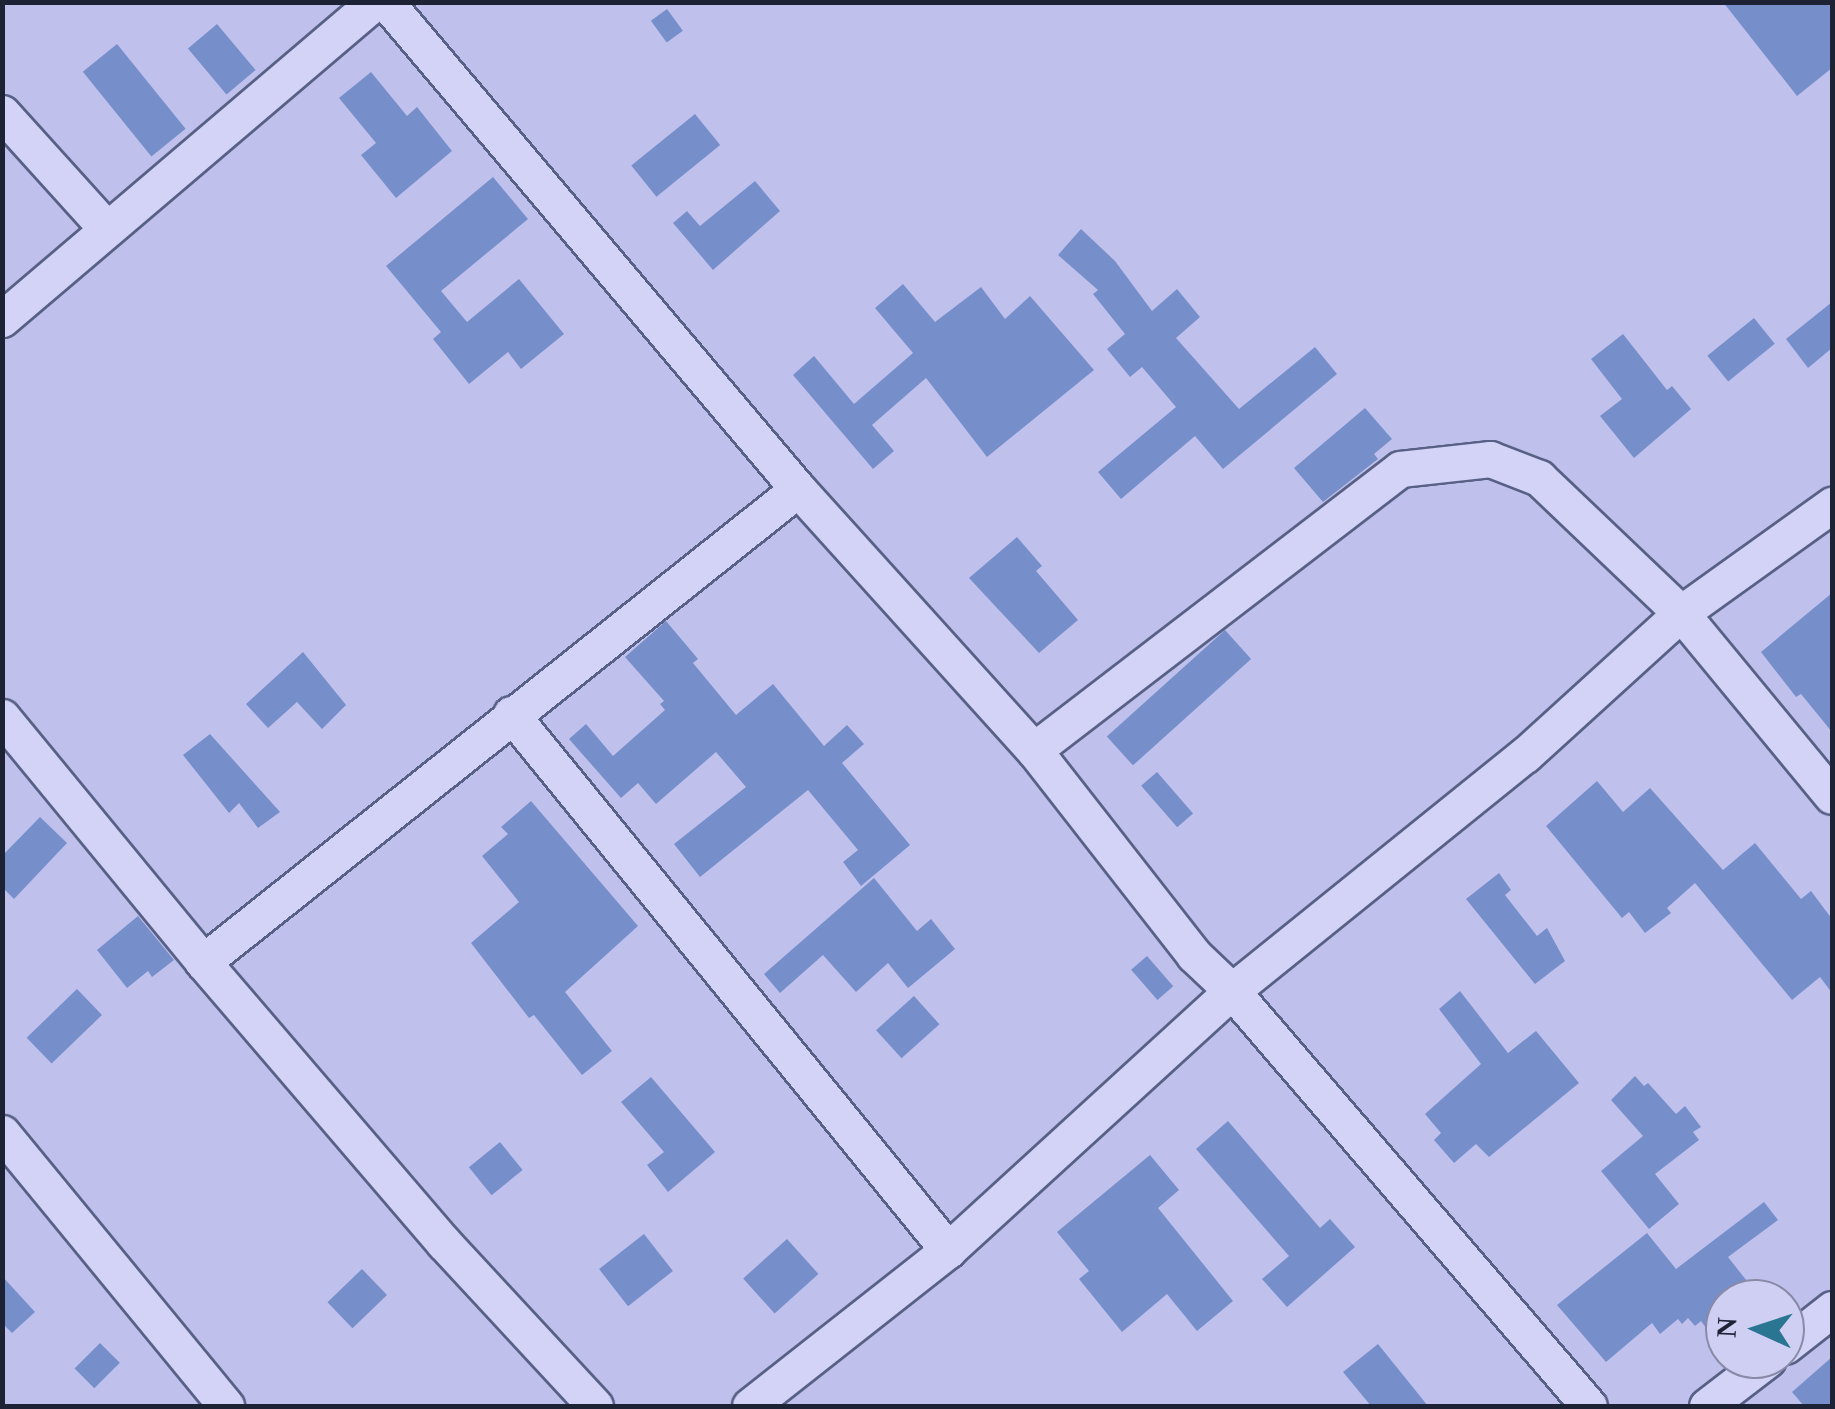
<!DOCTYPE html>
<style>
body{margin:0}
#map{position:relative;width:1835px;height:1409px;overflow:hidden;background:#c0c0ec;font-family:"Times New Roman",serif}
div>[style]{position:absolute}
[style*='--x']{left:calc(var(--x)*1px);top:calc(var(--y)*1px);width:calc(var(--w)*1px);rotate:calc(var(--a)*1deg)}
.building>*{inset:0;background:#768fca;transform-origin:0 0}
.roads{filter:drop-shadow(2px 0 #586085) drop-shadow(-2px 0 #586085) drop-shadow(0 2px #586085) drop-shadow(0 -2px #586085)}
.minor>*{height:35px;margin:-17.5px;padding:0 17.5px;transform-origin:17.5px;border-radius:17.5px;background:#d3d3f8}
span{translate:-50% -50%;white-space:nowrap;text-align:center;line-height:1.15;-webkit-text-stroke:8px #cfcff4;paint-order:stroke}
.frame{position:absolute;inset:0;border:5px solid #1d2235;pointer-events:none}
.north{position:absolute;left:1705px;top:1279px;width:100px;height:100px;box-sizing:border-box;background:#cfcff4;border:2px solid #888aa8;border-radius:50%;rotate:273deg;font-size:28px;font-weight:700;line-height:40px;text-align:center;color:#1d2235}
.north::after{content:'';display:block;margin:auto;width:35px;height:45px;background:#2a7592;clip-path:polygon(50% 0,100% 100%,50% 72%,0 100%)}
</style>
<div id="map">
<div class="building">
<div style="clip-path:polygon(1723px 2px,1832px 2px,1832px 68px,1797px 96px)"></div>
<div style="left:667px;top:9px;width:27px;height:20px;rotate:54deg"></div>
<div style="left:217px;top:24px;width:60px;height:38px;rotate:50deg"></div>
<div style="left:117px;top:44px;width:109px;height:44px;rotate:51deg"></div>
<div style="clip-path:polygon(371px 72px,407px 116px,417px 107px,452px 151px,396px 198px,361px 155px,376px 143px,339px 98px)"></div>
<div style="left:695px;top:114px;width:40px;height:82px;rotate:51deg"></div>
<div style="clip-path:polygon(493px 177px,528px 219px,441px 291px,467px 322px,519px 279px,564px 334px,521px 369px,508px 352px,469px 384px,433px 339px,441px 332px,386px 266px)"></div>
<div style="clip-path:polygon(755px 181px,780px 211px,713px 270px,673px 223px,687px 211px,700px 226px)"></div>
<div style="clip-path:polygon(1081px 229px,1115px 261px,1152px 311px,1177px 289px,1200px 317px,1176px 338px,1239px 409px,1315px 347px,1337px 374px,1223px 469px,1195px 436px,1121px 499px,1098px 472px,1176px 407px,1142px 367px,1130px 377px,1107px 349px,1125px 334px,1093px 294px,1098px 290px,1058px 255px)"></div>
<div style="clip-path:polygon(903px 284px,935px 322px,981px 287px,1005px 319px,1030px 296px,1094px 370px,987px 457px,926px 378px,872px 425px,894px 451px,873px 469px,793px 375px,814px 356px,854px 404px,913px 353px,875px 308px)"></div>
<div style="clip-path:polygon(1832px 302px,1832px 348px,1808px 368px,1786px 339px)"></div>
<div style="left:1754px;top:318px;width:33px;height:60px;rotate:51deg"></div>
<div style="clip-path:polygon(1623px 334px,1667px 390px,1672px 386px,1691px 409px,1634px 458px,1600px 416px,1622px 399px,1591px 359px)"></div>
<div style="clip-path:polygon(1365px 408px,1392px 439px,1374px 454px,1378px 459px,1323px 502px,1294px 468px)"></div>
<div style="clip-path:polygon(1017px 537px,1042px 566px,1036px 571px,1078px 620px,1039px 653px,969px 578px)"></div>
<div style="clip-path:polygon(1832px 593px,1832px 732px,1801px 694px,1796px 697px,1761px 652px)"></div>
<div style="clip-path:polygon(666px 621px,698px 659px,693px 663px,736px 715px,773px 684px,824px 746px,847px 725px,864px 744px,842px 763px,910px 845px,861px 886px,843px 862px,858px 850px,808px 790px,700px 877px,674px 844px,746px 787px,716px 752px,656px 804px,638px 783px,621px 798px,569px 739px,586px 724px,613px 756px,665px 710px,660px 704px,664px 701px,625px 657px)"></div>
<div style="left:1225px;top:630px;width:39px;height:159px;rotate:48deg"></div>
<div style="clip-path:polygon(303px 652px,346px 705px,322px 729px,297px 702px,268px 728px,246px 704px)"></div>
<div style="clip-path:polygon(210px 734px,280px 812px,258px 828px,239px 803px,229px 813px,183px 755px)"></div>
<div style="left:1157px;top:772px;width:55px;height:21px;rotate:49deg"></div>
<div style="clip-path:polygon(1597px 781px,1623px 812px,1650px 788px,1723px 870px,1755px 843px,1801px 899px,1811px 891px,1832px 919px,1832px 993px,1820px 977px,1792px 1000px,1695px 883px,1667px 908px,1671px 913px,1645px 933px,1629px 912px,1622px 918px,1546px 826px)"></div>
<div style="clip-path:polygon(531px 801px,638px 926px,565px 992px,612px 1051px,582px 1075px,534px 1015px,529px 1018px,471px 943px,519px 902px,482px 856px,508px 834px,501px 827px)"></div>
<div style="clip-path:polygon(40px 817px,67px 843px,14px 899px,2px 887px,2px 856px)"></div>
<div style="clip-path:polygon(1499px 873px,1511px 890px,1505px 895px,1537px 936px,1547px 928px,1565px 961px,1535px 984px,1466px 899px)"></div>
<div style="clip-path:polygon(874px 878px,917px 931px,931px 919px,955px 949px,908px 988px,888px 963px,856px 992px,823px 955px,780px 993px,764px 974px)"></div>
<div style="clip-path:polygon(138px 916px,174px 960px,152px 977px,148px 971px,127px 988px,97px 950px)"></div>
<div style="left:1147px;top:956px;width:40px;height:21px;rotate:49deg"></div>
<div style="left:77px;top:989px;width:36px;height:70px;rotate:46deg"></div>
<div style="clip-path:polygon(1460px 991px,1508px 1053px,1536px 1031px,1579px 1083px,1489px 1157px,1476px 1144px,1454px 1163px,1434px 1140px,1441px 1133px,1425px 1114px,1481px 1064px,1439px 1009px)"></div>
<div style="left:914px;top:996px;width:38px;height:51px;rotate:48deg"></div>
<div style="clip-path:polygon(1635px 1076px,1644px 1086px,1648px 1083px,1676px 1114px,1685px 1106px,1701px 1127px,1693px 1132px,1699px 1140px,1655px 1174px,1679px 1204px,1649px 1229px,1601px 1171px,1643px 1136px,1611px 1100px)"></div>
<div style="clip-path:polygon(651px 1077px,715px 1152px,668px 1192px,647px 1165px,664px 1152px,621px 1102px)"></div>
<div style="clip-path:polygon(1228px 1121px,1320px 1228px,1330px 1219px,1355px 1247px,1287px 1307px,1262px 1279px,1289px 1256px,1196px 1149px)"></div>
<div style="left:500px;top:1142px;width:36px;height:40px;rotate:51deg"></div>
<div style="clip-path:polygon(1150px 1155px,1179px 1190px,1158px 1208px,1233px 1301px,1197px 1331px,1167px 1294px,1122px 1332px,1079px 1279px,1089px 1271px,1057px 1232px)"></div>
<div style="clip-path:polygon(1764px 1202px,1778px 1220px,1728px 1257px,1761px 1299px,1725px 1299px,1725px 1318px,1709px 1332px,1701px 1321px,1695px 1326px,1688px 1318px,1682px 1324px,1678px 1319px,1660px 1334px,1652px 1323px,1606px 1362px,1557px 1305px,1647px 1233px,1676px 1269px)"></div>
<div style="left:644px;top:1234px;width:47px;height:57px;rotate:52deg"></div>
<div style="left:787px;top:1239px;width:47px;height:59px;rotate:48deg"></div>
<div style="left:362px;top:1269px;width:36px;height:48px;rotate:46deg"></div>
<div style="clip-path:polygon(2px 1276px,35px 1312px,12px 1333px,2px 1323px)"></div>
<div style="left:100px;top:1343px;width:28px;height:36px;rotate:45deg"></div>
<div style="clip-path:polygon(1378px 1344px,1428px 1406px,1371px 1406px,1343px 1372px)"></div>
<div style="clip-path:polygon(1832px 1357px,1832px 1406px,1804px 1406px,1792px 1392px)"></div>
</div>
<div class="roads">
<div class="minor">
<div style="--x:386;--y:2;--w:638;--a:49.77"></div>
<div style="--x:798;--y:489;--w:352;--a:47.9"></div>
<div style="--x:1034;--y:750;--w:260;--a:52"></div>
<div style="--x:1194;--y:955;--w:52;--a:43.5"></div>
<div style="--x:1232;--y:991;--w:547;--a:49.3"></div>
<div style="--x:2;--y:113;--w:155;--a:47.9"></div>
<div style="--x:2;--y:319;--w:489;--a:-40.4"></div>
<div style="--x:511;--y:714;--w:692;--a:50.81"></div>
<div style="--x:2;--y:717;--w:317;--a:50.6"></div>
<div style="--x:203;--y:962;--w:370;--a:49.4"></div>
<div style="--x:444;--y:1243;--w:222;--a:47.2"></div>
<div style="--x:1034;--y:750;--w:461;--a:-37.5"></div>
<div style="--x:1400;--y:469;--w:91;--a:-6.3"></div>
<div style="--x:1490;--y:459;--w:53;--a:21.2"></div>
<div style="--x:1539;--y:478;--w:196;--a:43.6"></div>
<div style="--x:1681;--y:613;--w:237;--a:50.5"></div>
<div style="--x:203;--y:962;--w:760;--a:-38.48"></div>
<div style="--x:2;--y:1133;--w:353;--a:50.6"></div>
<div style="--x:1785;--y:1346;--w:60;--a:-38.2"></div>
<div style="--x:750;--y:1406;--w:252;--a:-38.2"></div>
<div style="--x:948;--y:1250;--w:384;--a:-42.4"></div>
<div style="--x:1232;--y:991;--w:376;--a:-38.9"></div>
<div style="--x:1525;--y:755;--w:211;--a:-42.3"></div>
<div style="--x:1681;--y:613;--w:186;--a:-35.6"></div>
<div style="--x:1707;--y:1406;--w:77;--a:-37.6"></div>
</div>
</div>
<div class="frame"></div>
<div class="north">N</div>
</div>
